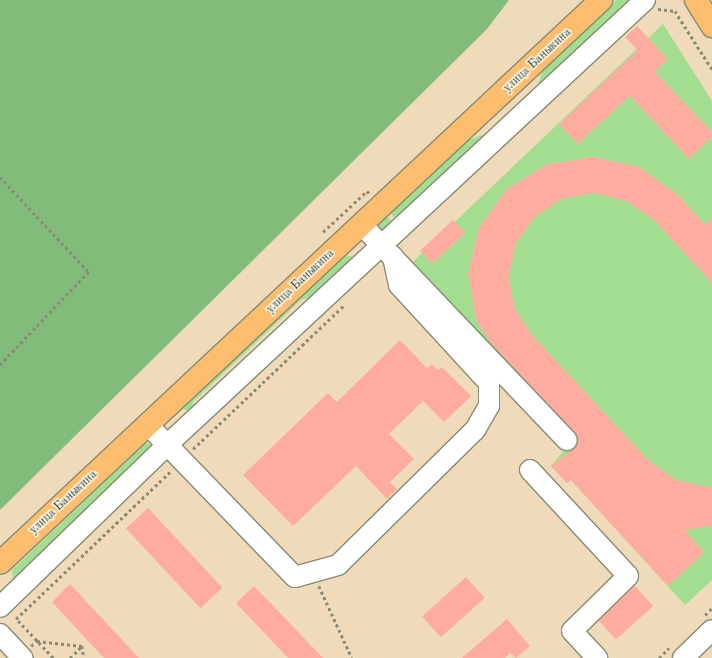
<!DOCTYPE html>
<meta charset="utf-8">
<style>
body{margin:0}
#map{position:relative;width:712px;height:658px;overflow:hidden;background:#efdbb9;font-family:"Old Standard TT",serif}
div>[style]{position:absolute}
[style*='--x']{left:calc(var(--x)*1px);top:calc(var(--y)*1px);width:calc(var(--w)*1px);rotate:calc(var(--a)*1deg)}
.green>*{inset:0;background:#a3dd8f;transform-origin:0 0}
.forest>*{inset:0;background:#82bc7a}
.building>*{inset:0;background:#feaba0;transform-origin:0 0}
.path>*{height:2.5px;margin-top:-1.25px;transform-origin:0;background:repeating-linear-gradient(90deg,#878c76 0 3px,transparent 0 6px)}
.roads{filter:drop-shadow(1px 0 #878c76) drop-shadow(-1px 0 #878c76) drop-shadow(0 1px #878c76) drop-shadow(0 -1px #878c76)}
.minor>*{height:20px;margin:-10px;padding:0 10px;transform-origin:10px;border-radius:10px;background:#fff}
.major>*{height:22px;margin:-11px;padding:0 11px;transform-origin:11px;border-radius:11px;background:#fcbd6e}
span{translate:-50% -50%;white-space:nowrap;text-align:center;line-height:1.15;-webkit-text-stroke:3px #fcf5e5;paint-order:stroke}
.street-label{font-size:12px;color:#1f3d34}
</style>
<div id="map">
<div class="green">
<div style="clip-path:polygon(616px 0,634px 0,541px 87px,538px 84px,543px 69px)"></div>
<div style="clip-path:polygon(663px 24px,712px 101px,712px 580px,685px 605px,571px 480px,567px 483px,551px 466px,566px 448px,401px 273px)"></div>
<div style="clip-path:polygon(485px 134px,488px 137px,398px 221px,390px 213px,466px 141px)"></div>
<div style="left:387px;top:216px;width:11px;height:21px;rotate:49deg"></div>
<div style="clip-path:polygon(345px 255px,354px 257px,314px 300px,302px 299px,193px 402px,194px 414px,182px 408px)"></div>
<div style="clip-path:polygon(146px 443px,153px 445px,16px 580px,13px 579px,12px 570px)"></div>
</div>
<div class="forest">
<div style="clip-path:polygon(0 0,509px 0,487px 29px,0 510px)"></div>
</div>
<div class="building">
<div style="clip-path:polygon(637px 26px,668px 59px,655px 72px,712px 132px,712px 137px,689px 159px,630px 96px,578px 144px,559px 124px,638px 50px,625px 37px)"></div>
<div style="clip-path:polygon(593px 157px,639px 167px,677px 194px,705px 225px,712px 218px,712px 283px,653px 219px,626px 201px,594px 193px,562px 199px,535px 217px,516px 243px,509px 275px,514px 307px,532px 335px,649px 461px,676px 480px,712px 488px,712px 526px,685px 530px,704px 553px,668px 586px,571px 480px,567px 483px,551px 466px,575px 448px,578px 437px,490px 342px,476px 320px,468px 274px,479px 228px,506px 190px,546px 165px)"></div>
<div style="left:453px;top:220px;width:18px;height:45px;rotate:47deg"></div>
<div style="clip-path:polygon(400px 340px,427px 368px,432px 364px,438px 370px,442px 367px,471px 396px,444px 422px,423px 401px,389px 434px,414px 459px,390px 482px,397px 489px,387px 499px,356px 466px,293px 526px,243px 475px,328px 393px,337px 402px)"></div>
<div style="left:148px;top:508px;width:109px;height:30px;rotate:47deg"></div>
<div style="left:466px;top:577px;width:28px;height:59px;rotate:48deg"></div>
<div style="clip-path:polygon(70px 584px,139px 658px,104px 658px,52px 602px)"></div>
<div style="clip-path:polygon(254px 586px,323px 658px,288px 658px,236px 603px)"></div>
<div style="left:635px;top:586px;width:27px;height:50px;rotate:48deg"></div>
<div style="clip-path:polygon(507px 619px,530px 646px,516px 658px,510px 653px,505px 658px,462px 658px)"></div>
</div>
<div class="path">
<div style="--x:658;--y:9;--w:17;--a:7"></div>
<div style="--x:675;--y:11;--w:69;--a:57.5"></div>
<div style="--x:0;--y:177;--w:130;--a:46.9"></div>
<div style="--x:89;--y:272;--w:129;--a:133.7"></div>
<div style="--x:323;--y:232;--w:60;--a:-43"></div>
<div style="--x:367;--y:191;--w:4;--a:45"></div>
<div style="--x:193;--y:449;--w:209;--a:-43.6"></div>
<div style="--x:319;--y:586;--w:79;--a:65.4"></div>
<div style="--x:705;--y:615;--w:10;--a:-45"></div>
<div style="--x:31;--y:646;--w:8;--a:-40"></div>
<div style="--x:37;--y:641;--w:45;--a:6.3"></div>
<div style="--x:82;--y:646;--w:12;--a:81"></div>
<div style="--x:53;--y:658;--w:54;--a:-133.5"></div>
<div style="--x:16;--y:619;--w:214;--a:-43.7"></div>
<div style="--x:70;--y:658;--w:17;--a:-45"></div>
<div style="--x:659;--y:658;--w:14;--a:-45"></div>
</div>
<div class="roads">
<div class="minor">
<div style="--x:362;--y:225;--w:297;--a:46.4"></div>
<div style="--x:148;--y:425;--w:211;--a:46"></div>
<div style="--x:295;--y:577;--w:45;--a:-15.6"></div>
<div style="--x:338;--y:565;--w:192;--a:-44.6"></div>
<div style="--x:475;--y:430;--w:28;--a:-60"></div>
<div style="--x:489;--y:406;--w:23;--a:-90"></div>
<div style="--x:489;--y:383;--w:133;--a:-132.6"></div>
<div style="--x:399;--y:285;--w:29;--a:-102"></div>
<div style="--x:530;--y:470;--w:144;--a:47.2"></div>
<div style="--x:628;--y:576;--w:78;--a:135.5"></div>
<div style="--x:572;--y:631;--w:37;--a:47"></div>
<div style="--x:0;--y:607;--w:233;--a:-44.1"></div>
<div style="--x:167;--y:445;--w:653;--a:-42.95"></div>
<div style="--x:0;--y:634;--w:33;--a:47"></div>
<div style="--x:683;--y:658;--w:40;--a:-44"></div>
</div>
<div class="major">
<div style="--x:696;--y:0;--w:31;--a:58"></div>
<div style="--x:0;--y:563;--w:824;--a:-43.13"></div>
</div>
</div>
<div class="street-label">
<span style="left:538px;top:61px;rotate:-43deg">улица Баныкина</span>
<span style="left:301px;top:282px;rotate:-43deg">улица Баныкина</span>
<span style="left:64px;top:503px;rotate:-43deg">улица Баныкина</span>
</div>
</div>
